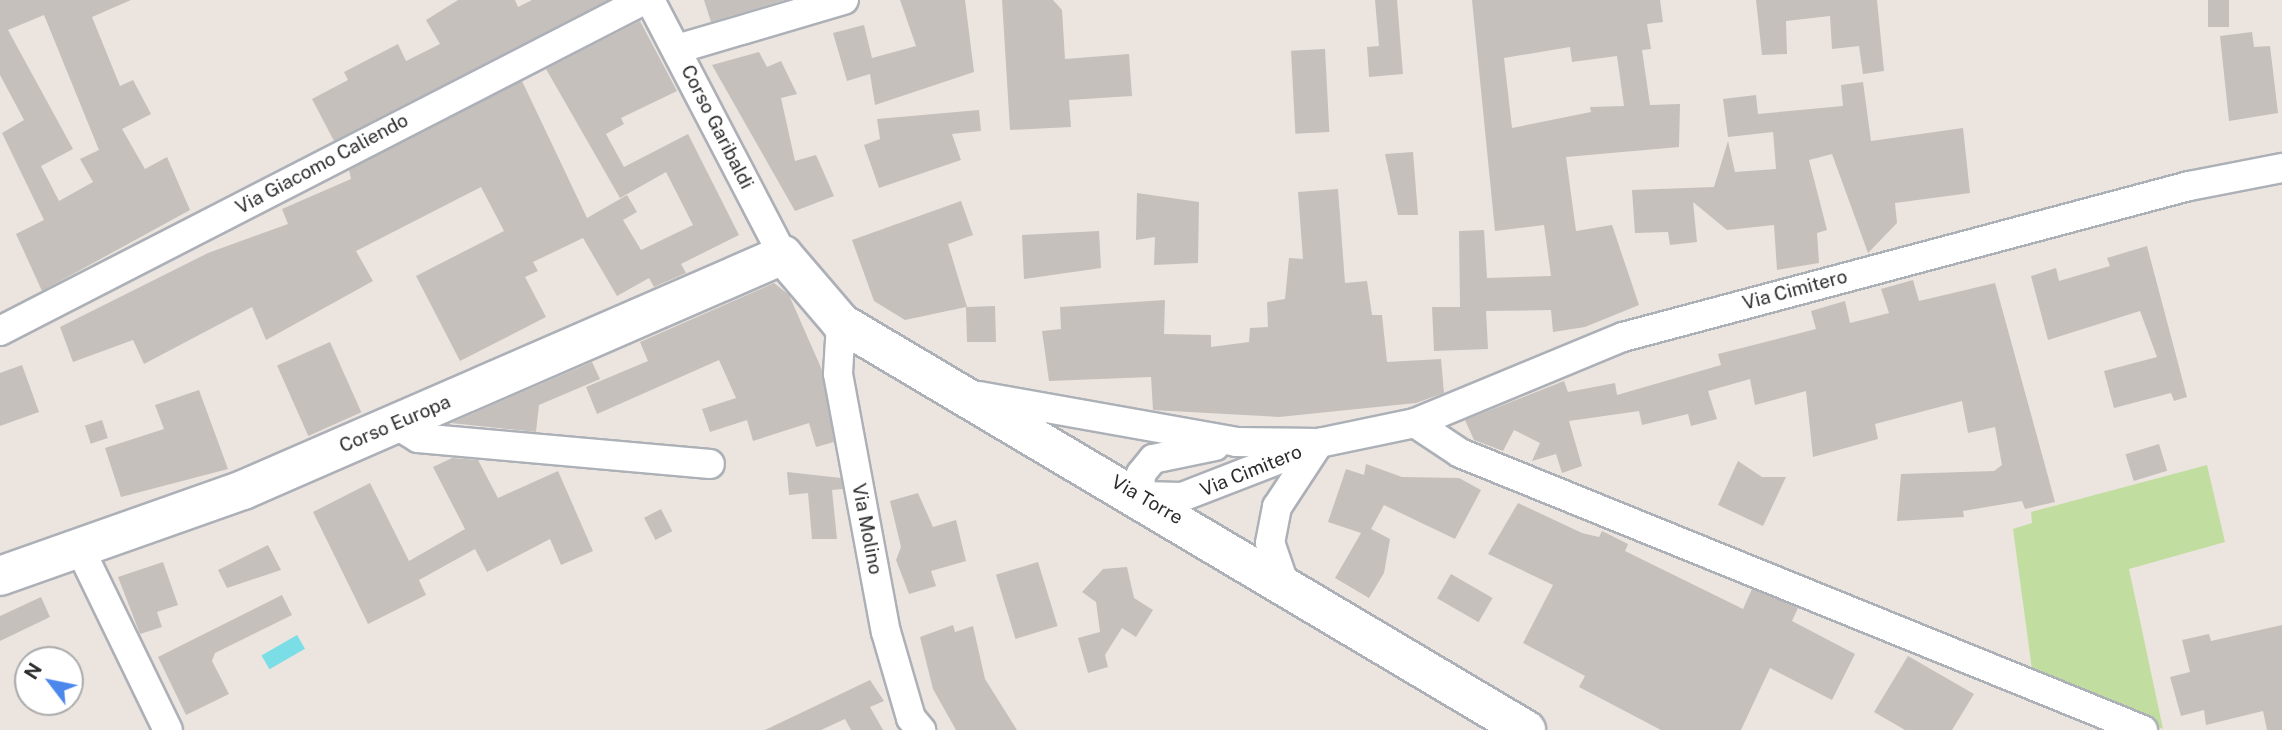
<!DOCTYPE html>
<style>
body{margin:0}
#map{position:relative;width:2282px;height:730px;overflow:hidden;background:#ece4df;font-family:"Public Sans",sans-serif}
div>[style]{position:absolute}
[style*='--x']{left:calc(var(--x)*1px);top:calc(var(--y)*1px);width:calc(var(--w)*1px);rotate:calc(var(--a)*1deg)}
.green>*{inset:0;background:#c1dea0}
.water>*{inset:0;background:#7bdde6;transform-origin:0 0}
.building>*{inset:0;background:#c5c0bb;transform-origin:0 0}
.roads{filter:drop-shadow(2px 0 #acb0b7) drop-shadow(-2px 0 #acb0b7) drop-shadow(0 2px #acb0b7) drop-shadow(0 -2px #acb0b7)}
.minor>*{height:28px;margin:-14px;padding:0 14px;transform-origin:14px;border-radius:14px;background:#fff}
.secondary>*{height:38px;margin:-19px;padding:0 19px;transform-origin:19px;border-radius:19px;background:#fff}
span{translate:-50% -50%;white-space:nowrap;text-align:center;line-height:1.15;-webkit-text-stroke:5px #fff;paint-order:stroke}
.street-label{font-size:19px;color:#2c2c2c}
.north{position:absolute;left:14px;top:646px;width:70px;height:70px;box-sizing:border-box;background:#fff;border:2px solid #ababab;border-radius:50%;rotate:302deg;font-size:19px;font-weight:700;line-height:28px;text-align:center;color:#2c2c2c}
.north::after{content:'';display:block;margin:auto;width:24px;height:32px;background:#4c88ec;clip-path:polygon(50% 0,100% 100%,50% 72%,0 100%)}
</style>
<div id="map">
<div class="green">
<div style="clip-path:polygon(2207px 465px,2225px 542px,2129px 569px,2163px 729px,2033px 677px,2013px 529px,2032px 523px,2031px 512px)"></div>
</div>
<div class="water">
<div style="left:297px;top:635px;width:16px;height:41px;rotate:60deg"></div>
</div>
<div class="building">
<div style="clip-path:polygon(evenodd,0 0,131px 0,92px 17px,120px 86px,133px 80px,151px 114px,122px 129px,145px 169px,167px 157px,190px 210px,42px 291px,16px 234px,44px 220px,2px 133px,24px 120px,0 75px,0 0,44px 15px,99px 150px,80px 159px,93px 182px,59px 201px,41px 166px,73px 149px,8px 30px,44px 15px)"></div>
<div style="clip-path:polygon(458px 0,515px 0,518px 7px,532px 0,608px 0,334px 141px,312px 99px,348px 80px,344px 72px,398px 44px,406px 61px,440px 44px,426px 20px)"></div>
<div style="clip-path:polygon(704px 0,785px 0,711px 22px)"></div>
<div style="clip-path:polygon(900px 0,965px 0,974px 72px,875px 105px,870px 74px,847px 81px,833px 33px,864px 25px,872px 58px,916px 46px)"></div>
<div style="clip-path:polygon(1002px 0,1053px 0,1062px 10px,1065px 59px,1129px 54px,1132px 96px,1069px 100px,1071px 127px,1010px 130px)"></div>
<div style="clip-path:polygon(1375px 0,1397px 0,1403px 74px,1369px 77px,1367px 47px,1379px 46px)"></div>
<div style="clip-path:polygon(evenodd,1472px 0,1660px 0,1663px 22px,1647px 24px,1651px 49px,1642px 50px,1650px 105px,1680px 104px,1679px 147px,1566px 157px,1576px 231px,1612px 225px,1639px 305px,1585px 327px,1553px 332px,1551px 310px,1486px 311px,1488px 349px,1434px 351px,1432px 307px,1460px 307px,1459px 231px,1484px 230px,1487px 278px,1551px 276px,1544px 225px,1495px 231px,1472px 0,1570px 47px,1572px 62px,1617px 56px,1624px 106px,1590px 107px,1591px 112px,1512px 128px,1504px 58px,1570px 47px)"></div>
<div style="clip-path:polygon(1756px 0,1877px 0,1884px 71px,1863px 74px,1859px 46px,1832px 49px,1830px 16px,1786px 21px,1787px 54px,1762px 55px)"></div>
<div style="left:2208px;top:0;width:21px;height:27px"></div>
<div style="clip-path:polygon(640px 21px,677px 91px,621px 118px,624px 124px,606px 134px,624px 167px,688px 134px,739px 235px,681px 264px,686px 273px,654px 287px,649px 278px,617px 296px,583px 238px,533px 262px,538px 271px,525px 277px,546px 317px,460px 361px,416px 276px,504px 231px,481px 187px,356px 251px,373px 281px,266px 340px,252px 307px,144px 364px,133px 340px,73px 362px,60px 327px,208px 253px,288px 224px,282px 209px,351px 179px,349px 170px,522px 81px,587px 218px,627px 195px,637px 212px,623px 220px,641px 250px,693px 225px,666px 172px,620px 198px,546px 69px)"></div>
<div style="clip-path:polygon(2252px 32px,2254px 47px,2270px 46px,2278px 113px,2229px 121px,2220px 36px)"></div>
<div style="left:1325px;top:49px;width:83px;height:34px;rotate:87deg"></div>
<div style="clip-path:polygon(759px 52px,767px 67px,781px 61px,797px 94px,781px 98px,795px 161px,816px 155px,834px 196px,795px 211px,712px 65px)"></div>
<div style="clip-path:polygon(1863px 82px,1871px 141px,1963px 128px,1970px 193px,1895px 203px,1897px 223px,1868px 253px,1832px 154px,1809px 160px,1827px 230px,1817px 233px,1819px 263px,1777px 270px,1774px 225px,1727px 230px,1693px 202px,1697px 242px,1670px 245px,1668px 232px,1635px 233px,1632px 190px,1714px 187px,1728px 141px,1735px 172px,1776px 169px,1773px 132px,1728px 137px,1723px 99px,1756px 95px,1758px 114px,1843px 106px,1841px 85px)"></div>
<div style="clip-path:polygon(979px 110px,981px 131px,952px 134px,961px 160px,879px 188px,864px 145px,880px 139px,877px 119px)"></div>
<div style="clip-path:polygon(1413px 152px,1418px 215px,1398px 215px,1385px 154px)"></div>
<div style="clip-path:polygon(1338px 189px,1345px 283px,1367px 281px,1372px 315px,1382px 315px,1387px 362px,1441px 359px,1444px 393px,1416px 403px,1279px 417px,1153px 410px,1151px 377px,1049px 381px,1042px 331px,1061px 329px,1060px 307px,1165px 300px,1164px 334px,1211px 335px,1211px 347px,1249px 342px,1250px 328px,1268px 327px,1267px 302px,1285px 299px,1289px 258px,1303px 259px,1298px 192px)"></div>
<div style="clip-path:polygon(1137px 193px,1199px 202px,1198px 263px,1154px 265px,1155px 237px,1136px 240px)"></div>
<div style="clip-path:polygon(961px 201px,973px 235px,948px 244px,967px 307px,995px 306px,996px 342px,967px 342px,966px 307px,905px 320px,874px 301px,852px 240px)"></div>
<div style="clip-path:polygon(1099px 231px,1101px 268px,1024px 279px,1022px 235px)"></div>
<div style="clip-path:polygon(2147px 246px,2187px 397px,2174px 401px,2171px 393px,2114px 408px,2104px 371px,2157px 357px,2140px 311px,2048px 340px,2031px 276px,2056px 268px,2059px 281px,2110px 266px,2107px 258px)"></div>
<div style="clip-path:polygon(1913px 280px,1919px 301px,1995px 283px,2055px 502px,2025px 509px,2022px 501px,1963px 511px,1964px 517px,1897px 521px,1901px 474px,1994px 471px,2002px 465px,1995px 427px,1968px 433px,1962px 401px,1875px 424px,1878px 439px,1813px 457px,1806px 391px,1755px 405px,1750px 379px,1708px 391px,1717px 419px,1691px 426px,1688px 414px,1642px 425px,1639px 411px,1569px 421px,1582px 466px,1562px 473px,1556px 454px,1532px 461px,1540px 443px,1514px 430px,1503px 451px,1474px 440px,1465px 420px,1564px 381px,1568px 392px,1615px 383px,1617px 395px,1721px 365px,1718px 354px,1816px 329px,1811px 311px,1845px 301px,1850px 323px,1889px 313px,1881px 289px)"></div>
<div style="clip-path:polygon(774px 283px,789px 295px,822px 370px,834px 442px,816px 447px,809px 423px,753px 441px,747px 420px,710px 432px,702px 409px,736px 398px,719px 360px,597px 414px,586px 387px,648px 361px,640px 342px)"></div>
<div style="left:330px;top:342px;width:77px;height:58px;rotate:66deg"></div>
<div style="clip-path:polygon(592px 362px,600px 379px,539px 405px,536px 432px,451px 423px)"></div>
<div style="clip-path:polygon(22px 365px,39px 412px,0 426px,0 373px)"></div>
<div style="clip-path:polygon(199px 390px,228px 469px,121px 497px,105px 448px,164px 429px,155px 405px)"></div>
<div style="left:102px;top:420px;width:19px;height:18px;rotate:72deg"></div>
<div style="left:2159px;top:444px;width:28px;height:35px;rotate:73deg"></div>
<div style="clip-path:polygon(452px 458px,478px 460px,498px 498px,558px 471px,593px 551px,561px 565px,550px 539px,487px 572px,475px 549px,419px 580px,426px 595px,368px 624px,313px 512px,370px 483px,409px 561px,465px 529px,433px 467px)"></div>
<div style="clip-path:polygon(1738px 461px,1762px 477px,1786px 477px,1763px 526px,1718px 505px)"></div>
<div style="clip-path:polygon(1366px 464px,1402px 477px,1459px 478px,1481px 490px,1455px 539px,1384px 505px,1371px 529px,1390px 539px,1384px 573px,1369px 598px,1335px 578px,1361px 533px,1328px 522px,1346px 469px,1364px 475px)"></div>
<div style="clip-path:polygon(787px 472px,841px 478px,843px 489px,832px 490px,837px 539px,812px 539px,808px 493px,789px 495px)"></div>
<div style="clip-path:polygon(918px 493px,933px 527px,956px 520px,966px 561px,931px 571px,936px 586px,909px 594px,896px 560px,901px 547px,890px 501px)"></div>
<div style="clip-path:polygon(1518px 503px,1582px 533px,1599px 537px,1602px 531px,1628px 544px,1625px 551px,1743px 609px,1752px 589px,1798px 608px,1792px 621px,1855px 654px,1832px 700px,1770px 668px,1741px 730px,1661px 730px,1579px 687px,1585px 676px,1523px 643px,1553px 585px,1488px 554px)"></div>
<div style="left:661px;top:509px;width:25px;height:19px;rotate:63deg"></div>
<div style="clip-path:polygon(268px 545px,281px 570px,227px 588px,218px 570px)"></div>
<div style="clip-path:polygon(163px 562px,178px 605px,157px 612px,162px 627px,140px 634px,118px 577px)"></div>
<div style="left:1038px;top:562px;width:67px;height:44px;rotate:73deg"></div>
<div style="clip-path:polygon(1127px 567px,1134px 598px,1153px 610px,1136px 637px,1122px 628px,1105px 655px,1108px 667px,1088px 673px,1078px 638px,1100px 632px,1096px 602px,1082px 592px,1103px 569px)"></div>
<div style="left:1451px;top:574px;width:48px;height:28px;rotate:30deg"></div>
<div style="clip-path:polygon(282px 595px,292px 615px,215px 653px,212px 661px,229px 694px,186px 715px,158px 657px)"></div>
<div style="clip-path:polygon(41px 597px,50px 617px,0 641px,0 616px)"></div>
<div style="clip-path:polygon(953px 625px,955px 632px,973px 626px,985px 679px,1017px 730px,956px 730px,933px 689px,920px 637px)"></div>
<div style="clip-path:polygon(2282px 625px,2282px 730px,2267px 730px,2263px 711px,2206px 725px,2204px 710px,2181px 716px,2170px 677px,2190px 672px,2182px 640px,2209px 634px,2211px 641px)"></div>
<div style="clip-path:polygon(1908px 656px,1974px 694px,1952px 730px,1905px 730px,1874px 712px)"></div>
<div style="clip-path:polygon(870px 680px,884px 701px,870px 707px,883px 730px,851px 730px,845px 719px,821px 730px,765px 730px)"></div>
</div>
<div class="roads">
<div class="minor">
<div style="--x:650;--y:0;--w:288;--a:62.5"></div>
<div style="--x:677;--y:49;--w:174;--a:-16.4"></div>
<div style="--x:841;--y:323;--w:51;--a:93.4"></div>
<div style="--x:838;--y:374;--w:262;--a:79.5"></div>
<div style="--x:886;--y:632;--w:90;--a:73.8"></div>
<div style="--x:911;--y:718;--w:16;--a:50"></div>
<div style="--x:0;--y:331;--w:724;--a:-27.2"></div>
<div style="--x:979;--y:396;--w:261;--a:10.1"></div>
<div style="--x:1236;--y:442;--w:83;--a:0.7"></div>
<div style="--x:1319;--y:443;--w:98;--a:-11.8"></div>
<div style="--x:1415;--y:423;--w:225;--a:-22.5"></div>
<div style="--x:1623;--y:337;--w:586;--a:-14.94"></div>
<div style="--x:2189;--y:186;--w:95;--a:-11"></div>
<div style="--x:1415;--y:423;--w:54;--a:33.7"></div>
<div style="--x:1460;--y:453;--w:737;--a:22.08"></div>
<div style="--x:395;--y:424;--w:27;--a:31"></div>
<div style="--x:418;--y:438;--w:293;--a:5.1"></div>
<div style="--x:1215;--y:446;--w:63;--a:168.2"></div>
<div style="--x:1153;--y:459;--w:19;--a:129"></div>
<div style="--x:1141;--y:474;--w:22;--a:93"></div>
<div style="--x:1140;--y:496;--w:42;--a:1.4"></div>
<div style="--x:1182;--y:497;--w:138;--a:-21.2"></div>
<div style="--x:80;--y:549;--w:201;--a:64.1"></div>
<div style="--x:1283;--y:580;--w:39;--a:-109"></div>
<div style="--x:1270;--y:543;--w:37;--a:-79"></div>
<div style="--x:1277;--y:507;--w:77;--a:-56.7"></div>
</div>
<div class="secondary">
<div style="--x:0;--y:576;--w:258;--a:-19.5"></div>
<div style="--x:243;--y:490;--w:589;--a:-23.52"></div>
<div style="--x:783;--y:255;--w:89;--a:49.5"></div>
<div style="--x:841;--y:323;--w:797;--a:30.72"></div>
</div>
</div>
<div class="street-label">
<span style="left:717px;top:127px;rotate:63deg">Corso Garibaldi</span>
<span style="left:322px;top:164px;rotate:-28deg">Via Giacomo Caliendo</span>
<span style="left:1795px;top:290px;rotate:-15deg">Via Cimitero</span>
<span style="left:395px;top:424px;rotate:-23deg">Corso Europa</span>
<span style="left:1251px;top:471px;rotate:-22deg">Via Cimitero</span>
<span style="left:1147px;top:500px;rotate:30deg">Via Torre</span>
<span style="left:867px;top:529px;rotate:79deg">Via Molino</span>
</div>
<div class="north">N</div>
</div>
